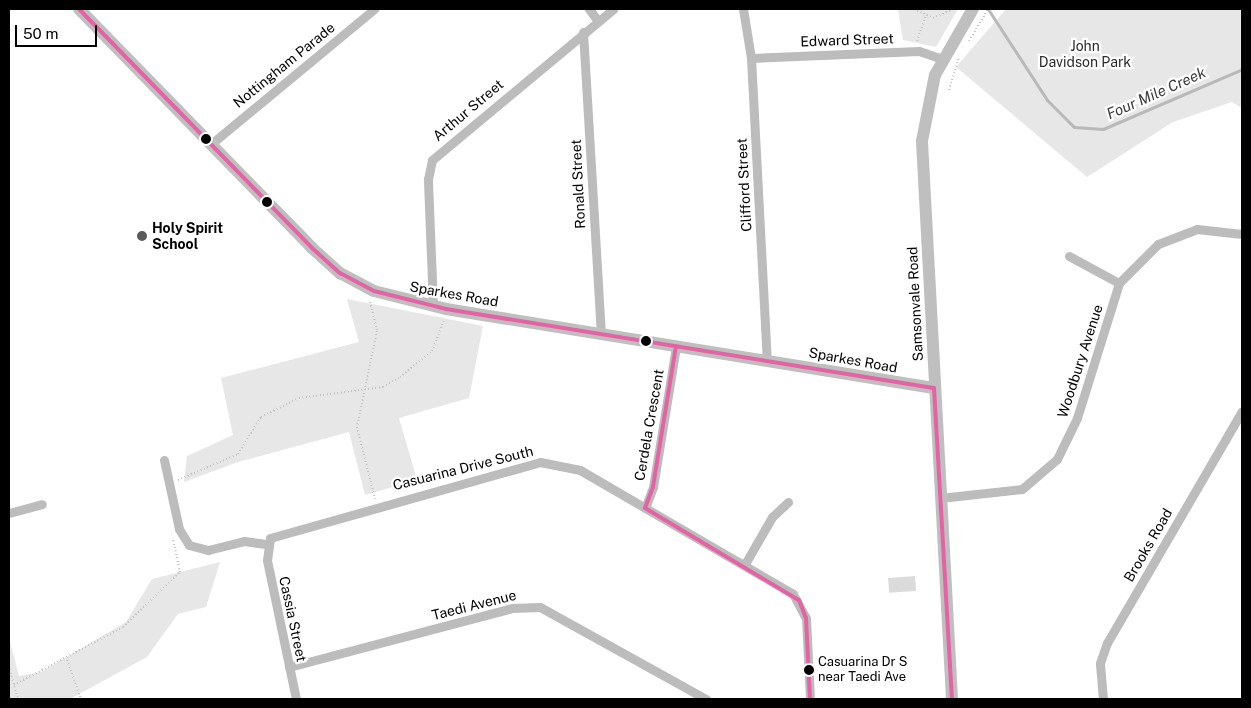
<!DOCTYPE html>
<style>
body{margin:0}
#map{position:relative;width:1251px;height:708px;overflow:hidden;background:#fff;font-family:"Public Sans",sans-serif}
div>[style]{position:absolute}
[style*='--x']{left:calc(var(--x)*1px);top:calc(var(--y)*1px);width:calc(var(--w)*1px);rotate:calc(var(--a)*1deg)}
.green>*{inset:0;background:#e7e7e7}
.stream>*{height:3px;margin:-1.5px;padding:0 1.5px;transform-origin:1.5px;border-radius:1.5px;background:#b9b9b9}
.building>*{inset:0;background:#dbdbdb;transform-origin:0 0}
.path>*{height:2px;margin-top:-1px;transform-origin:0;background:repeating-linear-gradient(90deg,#c2c2c2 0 1px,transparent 0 3.5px)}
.street>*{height:9px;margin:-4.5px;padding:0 4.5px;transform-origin:4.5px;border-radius:4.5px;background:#bcbcbc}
.secondary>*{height:12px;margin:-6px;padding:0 6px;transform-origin:6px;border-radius:6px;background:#bfbfbf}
.bus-1>*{height:4px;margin:-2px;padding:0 2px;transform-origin:2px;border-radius:2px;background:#e463a4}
.dots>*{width:14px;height:14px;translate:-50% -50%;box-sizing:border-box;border:2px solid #fff;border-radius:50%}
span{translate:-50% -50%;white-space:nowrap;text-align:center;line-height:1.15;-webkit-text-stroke:4.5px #fff;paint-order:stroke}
.bus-label{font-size:13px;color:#000}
.left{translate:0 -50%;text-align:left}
.street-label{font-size:14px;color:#000}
.park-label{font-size:14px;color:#2b2b2b}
.poi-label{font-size:14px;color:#000;font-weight:700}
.water-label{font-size:15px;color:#3c3c3c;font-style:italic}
.frame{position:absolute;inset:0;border:10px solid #000;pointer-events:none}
.scale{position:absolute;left:15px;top:25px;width:82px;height:22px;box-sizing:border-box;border:2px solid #000;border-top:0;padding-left:6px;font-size:15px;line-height:18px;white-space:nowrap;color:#000;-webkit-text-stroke:4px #fff;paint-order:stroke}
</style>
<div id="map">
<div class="green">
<div style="clip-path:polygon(898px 9px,958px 9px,936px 47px,903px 40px)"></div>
<div style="clip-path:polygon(1006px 9px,1242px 9px,1242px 108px,1232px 102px,1173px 122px,1087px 177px,956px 67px)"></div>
<div style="clip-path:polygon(347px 299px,483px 326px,469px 398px,399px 418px,417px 480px,365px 495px,349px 432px,238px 462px,184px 482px,187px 456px,233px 435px,221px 378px,359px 342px)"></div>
<div style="clip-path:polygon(220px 562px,206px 607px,178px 614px,147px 657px,70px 699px,9px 699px,9px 638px,19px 676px,41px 672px,126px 622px,152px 579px)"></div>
</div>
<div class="stream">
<div style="--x:988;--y:9;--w:108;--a:57"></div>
<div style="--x:1047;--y:100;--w:38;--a:45"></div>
<div style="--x:1074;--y:127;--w:29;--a:4"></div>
<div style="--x:1103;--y:129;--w:151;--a:-23.3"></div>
</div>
<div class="building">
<div style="left:915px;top:576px;width:15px;height:27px;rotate:86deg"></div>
</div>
<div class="path">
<div style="--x:914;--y:9;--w:21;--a:25"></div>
<div style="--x:933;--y:18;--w:22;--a:-24"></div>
<div style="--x:917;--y:41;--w:28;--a:-71"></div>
<div style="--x:969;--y:41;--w:37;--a:-59"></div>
<div style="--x:949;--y:90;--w:34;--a:-73"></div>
<div style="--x:370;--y:302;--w:30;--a:76"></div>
<div style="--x:377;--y:331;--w:98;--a:101.8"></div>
<div style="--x:357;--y:427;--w:74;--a:76"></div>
<div style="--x:178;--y:480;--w:65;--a:-23.4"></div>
<div style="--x:238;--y:454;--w:44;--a:-58.1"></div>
<div style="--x:261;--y:417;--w:42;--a:-26.6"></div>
<div style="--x:299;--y:398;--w:85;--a:-7.5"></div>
<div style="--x:383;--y:387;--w:20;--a:-30"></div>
<div style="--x:400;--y:377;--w:41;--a:-39.1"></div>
<div style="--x:432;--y:351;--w:33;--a:-69"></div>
<div style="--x:67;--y:660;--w:41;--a:70.3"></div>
<div style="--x:9;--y:666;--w:34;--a:75"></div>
<div style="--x:14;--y:685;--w:123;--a:-28"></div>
<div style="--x:123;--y:627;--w:79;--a:-44"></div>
<div style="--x:180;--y:572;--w:35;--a:-102"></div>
</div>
<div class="street">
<div style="--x:589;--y:9;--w:15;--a:53"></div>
<div style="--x:743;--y:9;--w:50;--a:80.7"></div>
<div style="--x:751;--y:58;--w:303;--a:87"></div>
<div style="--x:583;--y:32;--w:303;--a:86.6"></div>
<div style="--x:751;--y:58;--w:168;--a:-2.4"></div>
<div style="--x:919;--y:51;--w:24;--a:19"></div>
<div style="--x:211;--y:144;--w:212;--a:-39.6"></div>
<div style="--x:1069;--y:256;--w:57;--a:28.4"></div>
<div style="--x:433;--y:306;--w:127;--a:-92.3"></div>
<div style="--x:428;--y:179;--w:19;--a:-78"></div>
<div style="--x:432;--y:160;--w:236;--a:-39.8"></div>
<div style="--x:164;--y:460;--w:71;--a:77.7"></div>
<div style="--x:179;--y:529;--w:19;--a:58"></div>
<div style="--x:189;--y:545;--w:20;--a:15"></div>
<div style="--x:208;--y:550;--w:37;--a:-14"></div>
<div style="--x:244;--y:541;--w:22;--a:8"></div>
<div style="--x:940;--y:498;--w:82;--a:-6.3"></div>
<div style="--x:1022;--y:489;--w:46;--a:-40.6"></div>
<div style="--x:1057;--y:459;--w:46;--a:-64"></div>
<div style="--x:1077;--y:418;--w:141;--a:-72.7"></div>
<div style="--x:1119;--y:283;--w:55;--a:-45"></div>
<div style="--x:1158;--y:244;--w:42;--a:-21"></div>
<div style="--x:1197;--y:229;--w:45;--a:6.3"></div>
<div style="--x:645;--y:508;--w:22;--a:-69"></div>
<div style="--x:653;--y:487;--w:143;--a:-80.7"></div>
<div style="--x:9;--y:513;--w:34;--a:-15"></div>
<div style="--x:745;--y:564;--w:54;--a:-60.1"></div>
<div style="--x:772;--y:517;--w:22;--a:-43"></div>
<div style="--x:289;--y:667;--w:231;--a:-14.8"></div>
<div style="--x:512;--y:608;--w:28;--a:-2"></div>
<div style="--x:540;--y:607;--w:190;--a:29"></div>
<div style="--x:296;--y:699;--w:142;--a:-101.8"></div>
<div style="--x:267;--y:560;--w:22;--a:-82"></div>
<div style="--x:270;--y:538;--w:280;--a:-15.7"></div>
<div style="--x:540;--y:462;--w:41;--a:11.3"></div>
<div style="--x:580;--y:470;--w:246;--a:30.2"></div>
<div style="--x:793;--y:594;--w:27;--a:62"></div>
<div style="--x:806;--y:618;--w:81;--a:87.2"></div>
<div style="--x:1103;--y:699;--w:36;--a:-95"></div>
<div style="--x:1100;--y:663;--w:21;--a:-71"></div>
<div style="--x:1107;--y:643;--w:268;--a:-59.8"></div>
</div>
<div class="secondary">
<div style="--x:79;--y:9;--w:334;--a:45.7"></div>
<div style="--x:312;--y:248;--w:38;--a:42"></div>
<div style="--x:340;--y:273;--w:38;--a:28"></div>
<div style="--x:374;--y:291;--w:74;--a:14"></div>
<div style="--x:446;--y:309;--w:494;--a:9.2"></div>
<div style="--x:952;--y:699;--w:559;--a:-93.08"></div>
<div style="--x:922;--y:141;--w:67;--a:-78.9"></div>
<div style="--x:935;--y:75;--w:76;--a:-60.1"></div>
</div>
<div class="bus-1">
<div style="--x:79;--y:9;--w:334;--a:45.7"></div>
<div style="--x:312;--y:248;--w:38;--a:42"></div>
<div style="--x:340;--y:273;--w:38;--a:28"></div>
<div style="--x:374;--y:291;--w:74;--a:14"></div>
<div style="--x:446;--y:309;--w:494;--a:9.2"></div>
<div style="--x:934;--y:388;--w:312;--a:86.7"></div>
<div style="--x:676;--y:346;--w:143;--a:99.3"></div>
<div style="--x:653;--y:487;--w:22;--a:111"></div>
<div style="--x:645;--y:508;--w:179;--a:30.9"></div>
<div style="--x:799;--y:600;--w:19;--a:69"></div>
<div style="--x:806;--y:618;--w:81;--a:87.2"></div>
</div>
<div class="dots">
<div style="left:206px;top:139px;background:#000"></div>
<div style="left:267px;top:202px;background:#000"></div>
<div style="left:142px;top:236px;background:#595959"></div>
<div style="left:646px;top:341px;background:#000"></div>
<div style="left:809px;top:670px;background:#000"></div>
</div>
<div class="bus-label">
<span class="left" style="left:818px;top:670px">Casuarina Dr S<br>near Taedi Ave</span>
</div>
<div class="street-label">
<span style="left:847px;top:40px;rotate:-2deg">Edward Street</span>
<span style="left:284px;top:65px;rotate:-39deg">Nottingham Parade</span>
<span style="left:468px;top:110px;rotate:-40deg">Arthur Street</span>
<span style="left:578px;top:184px;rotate:-93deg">Ronald Street</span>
<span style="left:744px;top:185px;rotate:-93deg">Clifford Street</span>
<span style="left:454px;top:294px;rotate:10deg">Sparkes Road</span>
<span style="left:915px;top:304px;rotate:-93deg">Samsonvale Road</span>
<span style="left:853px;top:360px;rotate:10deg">Sparkes Road</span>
<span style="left:1080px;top:361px;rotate:-72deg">Woodbury Avenue</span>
<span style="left:649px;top:425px;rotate:-80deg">Cerdela Crescent</span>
<span style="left:463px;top:468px;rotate:-14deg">Casuarina Drive South</span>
<span style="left:1148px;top:545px;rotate:-60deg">Brooks Road</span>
<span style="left:474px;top:605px;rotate:-14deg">Taedi Avenue</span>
<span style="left:293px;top:619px;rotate:78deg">Cassia Street</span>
</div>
<div class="park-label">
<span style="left:1085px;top:54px">John<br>Davidson Park</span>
</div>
<div class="poi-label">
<span class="left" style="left:152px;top:236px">Holy Spirit<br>School</span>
</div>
<div class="water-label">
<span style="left:1156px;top:93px;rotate:-24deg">Four Mile Creek</span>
</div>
<div class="frame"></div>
<div class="scale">50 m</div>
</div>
